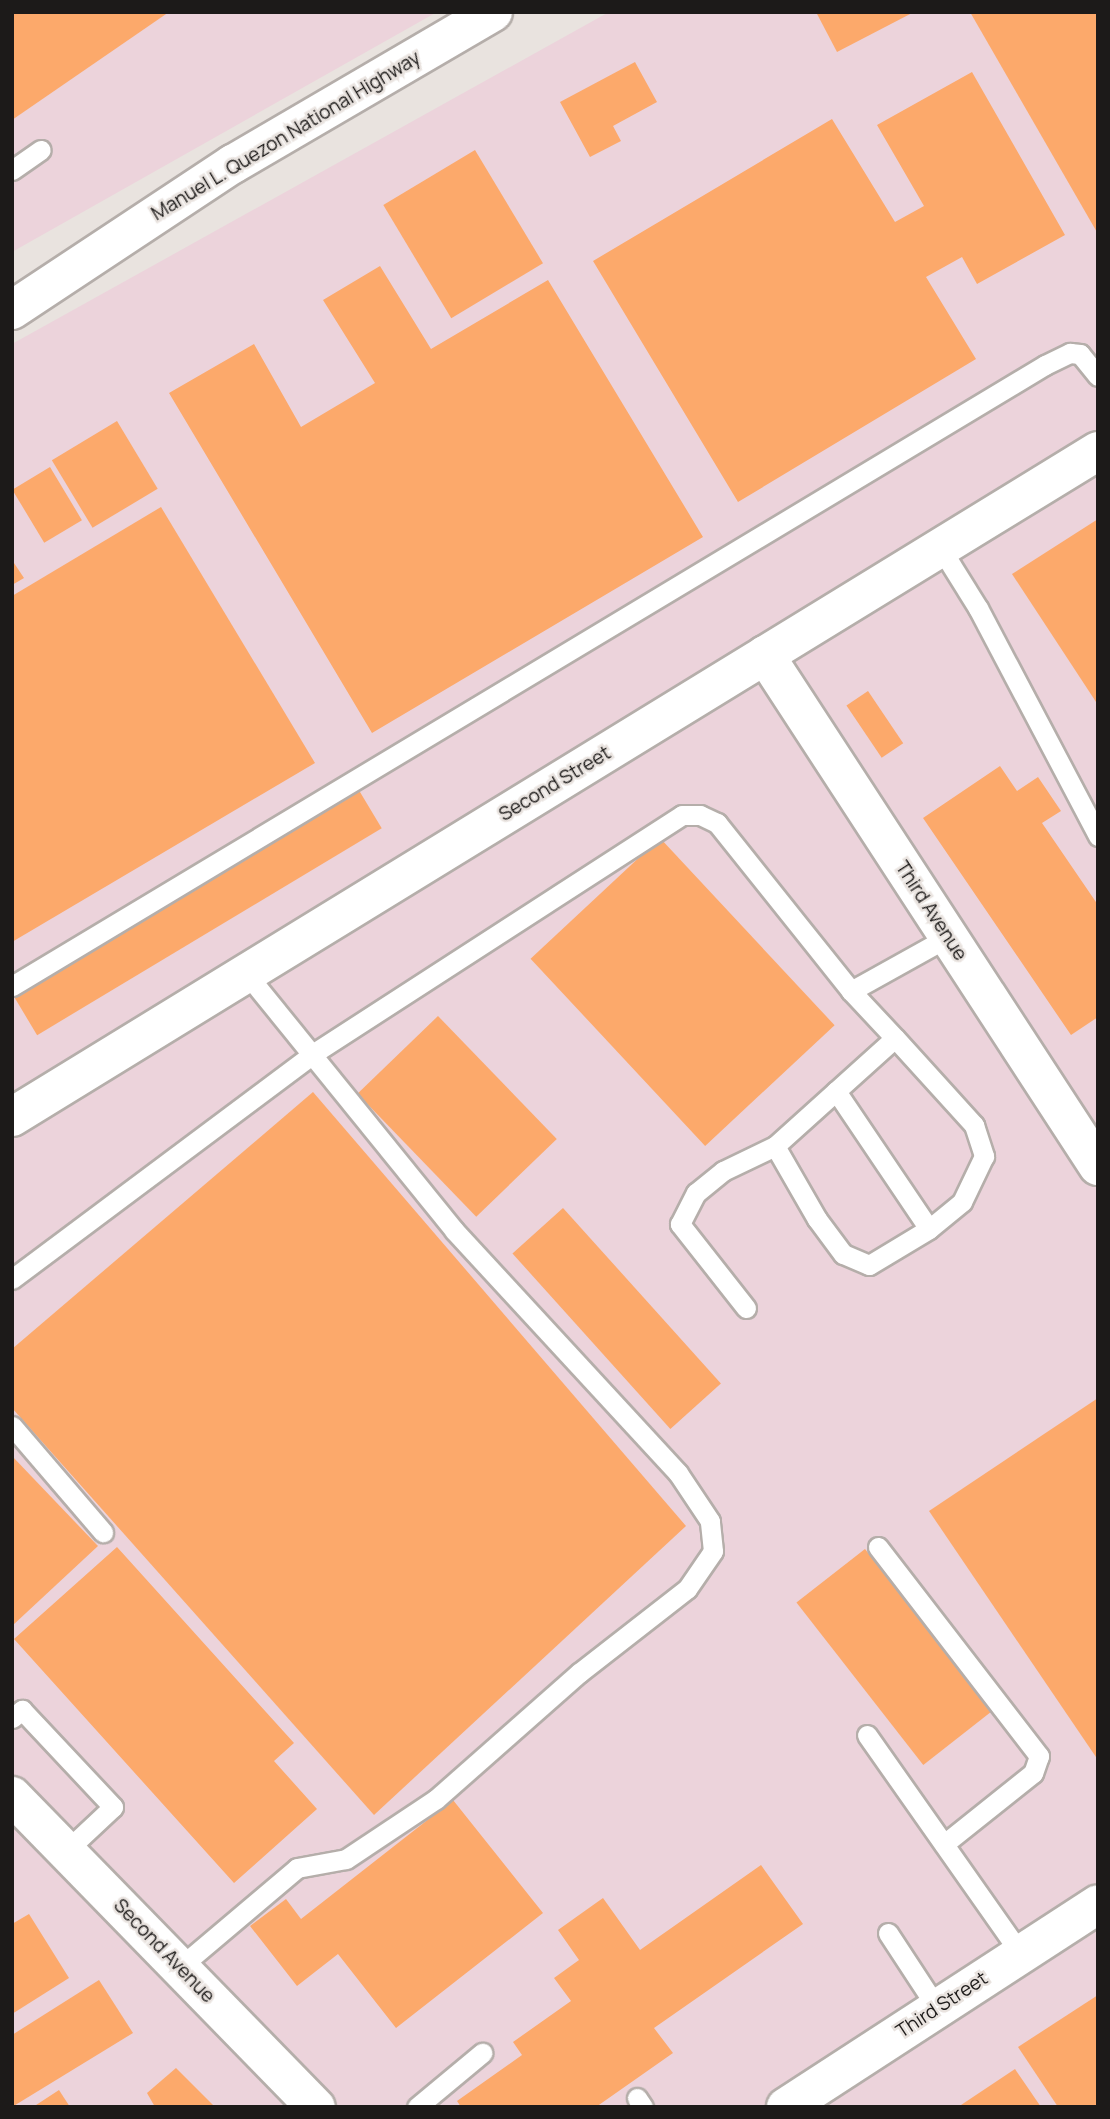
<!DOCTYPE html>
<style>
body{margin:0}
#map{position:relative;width:1110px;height:2119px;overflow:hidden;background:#e9e3df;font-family:Manrope,sans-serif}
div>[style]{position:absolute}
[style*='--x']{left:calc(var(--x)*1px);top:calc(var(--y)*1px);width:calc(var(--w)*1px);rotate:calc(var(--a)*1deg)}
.industrial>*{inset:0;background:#ecd3db}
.building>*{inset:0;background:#fca96b;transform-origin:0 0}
.roads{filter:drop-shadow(2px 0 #b5aeaa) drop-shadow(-2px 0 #b5aeaa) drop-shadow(0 2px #b5aeaa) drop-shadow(0 -2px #b5aeaa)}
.service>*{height:19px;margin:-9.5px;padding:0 9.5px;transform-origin:9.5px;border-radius:9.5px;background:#fff}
.minor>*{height:38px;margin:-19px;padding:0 19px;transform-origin:19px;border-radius:19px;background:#fff}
.primary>*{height:38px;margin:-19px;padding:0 19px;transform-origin:19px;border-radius:19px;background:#fff}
span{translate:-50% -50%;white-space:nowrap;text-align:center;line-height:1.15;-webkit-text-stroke:5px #e9e3df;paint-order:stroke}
.street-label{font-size:19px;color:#1c1a19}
.frame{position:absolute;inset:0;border:14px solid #1c1a19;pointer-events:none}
</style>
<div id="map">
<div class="industrial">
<div style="clip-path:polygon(12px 12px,437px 12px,12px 252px)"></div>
<div style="clip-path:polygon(609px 12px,1098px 12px,1098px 2107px,12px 2107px,12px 344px)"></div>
</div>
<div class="building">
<div style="clip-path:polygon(12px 12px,169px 12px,12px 120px)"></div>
<div style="clip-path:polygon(816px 12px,914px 12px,837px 52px)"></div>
<div style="clip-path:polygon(970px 12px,1098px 12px,1098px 234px)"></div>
<div style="clip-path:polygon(635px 62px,657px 102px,613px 126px,621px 141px,590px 157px,560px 102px)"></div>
<div style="clip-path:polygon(972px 72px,1065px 235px,977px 284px,962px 257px,926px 277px,976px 359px,738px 502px,593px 261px,832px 119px,895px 222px,924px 206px,877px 125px)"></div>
<div style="left:475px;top:150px;width:132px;height:107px;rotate:59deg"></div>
<div style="clip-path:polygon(380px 266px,431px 349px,548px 280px,703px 537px,372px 733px,169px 393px,254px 344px,301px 427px,375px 383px,323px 300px)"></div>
<div style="left:117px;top:421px;width:79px;height:76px;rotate:59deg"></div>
<div style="left:50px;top:467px;width:62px;height:44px;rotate:59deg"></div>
<div style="clip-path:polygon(161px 507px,315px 763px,12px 942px,12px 596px)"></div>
<div style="clip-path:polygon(1098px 519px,1098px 705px,1012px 574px)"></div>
<div style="clip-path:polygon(12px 560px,24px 578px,12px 585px)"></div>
<div style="left:868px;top:691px;width:63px;height:26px;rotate:56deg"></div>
<div style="clip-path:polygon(1000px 766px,1017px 791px,1038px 777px,1061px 811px,1042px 823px,1098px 905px,1098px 1017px,1071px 1035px,923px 818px)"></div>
<div style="left:357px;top:787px;width:48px;height:402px;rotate:59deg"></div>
<div style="left:660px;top:838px;width:256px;height:177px;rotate:47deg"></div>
<div style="left:438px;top:1016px;width:171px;height:112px;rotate:46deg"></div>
<div style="clip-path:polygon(313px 1092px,686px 1526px,374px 1815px,12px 1408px,12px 1349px)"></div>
<div style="left:563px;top:1208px;width:236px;height:68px;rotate:48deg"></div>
<div style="clip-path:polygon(1098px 1398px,1098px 1760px,929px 1511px)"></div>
<div style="clip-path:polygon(12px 1456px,98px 1546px,12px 1626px)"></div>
<div style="clip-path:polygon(117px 1547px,294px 1743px,274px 1761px,317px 1809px,234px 1883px,14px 1639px)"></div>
<div style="left:865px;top:1549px;width:206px;height:87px;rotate:52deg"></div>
<div style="clip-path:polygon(453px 1800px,543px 1913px,396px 2028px,338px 1954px,297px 1986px,250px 1926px,286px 1899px,301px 1919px)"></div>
<div style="clip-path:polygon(761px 1865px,803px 1924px,654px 2028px,673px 2053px,596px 2107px,461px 2107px,457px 2101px,522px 2055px,513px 2042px,571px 2001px,554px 1978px,579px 1960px,558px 1930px,603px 1898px,640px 1950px)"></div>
<div style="clip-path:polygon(29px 1914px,69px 1978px,12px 2014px,12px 1924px)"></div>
<div style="clip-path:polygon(99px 1980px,133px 2033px,12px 2107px,12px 2035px)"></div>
<div style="clip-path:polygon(1098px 1995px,1098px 2107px,1058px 2107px,1018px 2047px)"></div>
<div style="clip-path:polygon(176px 2068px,215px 2107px,155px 2107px,147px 2093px)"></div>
<div style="clip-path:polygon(1015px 2069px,1041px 2107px,958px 2107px)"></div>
<div style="clip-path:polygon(59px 2090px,70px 2107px,33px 2107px)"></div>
</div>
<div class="roads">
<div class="service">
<div style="--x:12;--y:170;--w:35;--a:-35"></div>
<div style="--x:940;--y:547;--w:72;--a:58.1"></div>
<div style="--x:978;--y:608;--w:258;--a:62.2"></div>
<div style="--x:12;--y:986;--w:1205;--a:-31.01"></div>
<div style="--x:1045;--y:365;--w:28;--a:-26"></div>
<div style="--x:1070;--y:353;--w:10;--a:6"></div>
<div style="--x:1080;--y:354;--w:28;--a:51"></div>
<div style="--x:851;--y:991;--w:64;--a:46.9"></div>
<div style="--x:895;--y:1038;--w:118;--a:47.8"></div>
<div style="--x:974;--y:1125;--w:33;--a:72"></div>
<div style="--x:984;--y:1156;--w:51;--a:115.6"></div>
<div style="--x:962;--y:1202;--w:43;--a:140.7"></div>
<div style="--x:929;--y:1229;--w:70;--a:149"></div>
<div style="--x:869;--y:1265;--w:28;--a:-157"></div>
<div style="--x:843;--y:1254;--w:44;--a:-126.6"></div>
<div style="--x:817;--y:1219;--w:84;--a:-119.9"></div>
<div style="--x:775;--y:1146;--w:161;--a:-42"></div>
<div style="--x:836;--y:1091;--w:166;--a:56"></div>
<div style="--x:12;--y:1279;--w:374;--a:-36.8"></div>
<div style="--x:311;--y:1055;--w:442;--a:-32.9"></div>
<div style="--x:682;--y:815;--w:18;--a:0"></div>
<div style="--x:700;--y:815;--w:19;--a:25"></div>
<div style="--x:717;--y:823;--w:215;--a:51.4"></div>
<div style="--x:851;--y:991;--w:111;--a:-29.1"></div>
<div style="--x:746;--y:1308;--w:107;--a:-128.2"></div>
<div style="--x:680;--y:1224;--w:35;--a:-63"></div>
<div style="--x:696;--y:1193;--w:35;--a:-39"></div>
<div style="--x:723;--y:1171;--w:58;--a:-25.7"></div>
<div style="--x:12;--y:1426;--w:140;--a:49.4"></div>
<div style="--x:878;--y:1547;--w:264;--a:52.4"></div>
<div style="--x:1039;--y:1756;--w:18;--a:109"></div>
<div style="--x:1033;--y:1773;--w:114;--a:141.4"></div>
<div style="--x:12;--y:1718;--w:13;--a:-39"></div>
<div style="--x:22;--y:1710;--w:133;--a:46.8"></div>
<div style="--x:113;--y:1807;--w:64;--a:136.9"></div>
<div style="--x:867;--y:1735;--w:268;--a:54.9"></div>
<div style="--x:888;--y:1933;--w:90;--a:56.8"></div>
<div style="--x:180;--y:1967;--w:153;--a:-40.2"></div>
<div style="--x:297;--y:1868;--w:50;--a:-10.4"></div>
<div style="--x:346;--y:1859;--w:108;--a:-33.7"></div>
<div style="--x:436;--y:1799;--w:191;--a:-41.4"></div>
<div style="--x:579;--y:1673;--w:137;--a:-37.9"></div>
<div style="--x:687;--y:1589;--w:46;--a:-55.6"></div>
<div style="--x:713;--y:1551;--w:30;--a:-96"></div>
<div style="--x:710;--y:1521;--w:58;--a:-123.7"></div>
<div style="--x:678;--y:1473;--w:330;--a:-132.7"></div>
<div style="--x:454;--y:1230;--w:331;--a:-129"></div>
<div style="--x:637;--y:2098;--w:11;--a:56"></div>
<div style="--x:417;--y:2107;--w:85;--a:-39.7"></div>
</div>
<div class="minor">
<div style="--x:765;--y:655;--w:610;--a:56.91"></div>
<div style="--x:12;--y:1117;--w:1274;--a:-31.52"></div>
<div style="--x:12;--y:1796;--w:435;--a:45.7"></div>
<div style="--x:786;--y:2107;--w:372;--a:-33"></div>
</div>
<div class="primary">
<div style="--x:12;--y:310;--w:265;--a:-33.5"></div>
<div style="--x:233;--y:164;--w:301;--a:-30.3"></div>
</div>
</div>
<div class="street-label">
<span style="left:286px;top:136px;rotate:-31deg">Manuel L. Quezon National Highway</span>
<span style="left:555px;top:784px;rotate:-31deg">Second Street</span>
<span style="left:931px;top:911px;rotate:57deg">Third Avenue</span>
<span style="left:164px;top:1951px;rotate:46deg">Second Avenue</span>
<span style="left:942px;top:2005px;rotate:-33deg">Third Street</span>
</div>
<div class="frame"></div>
</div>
